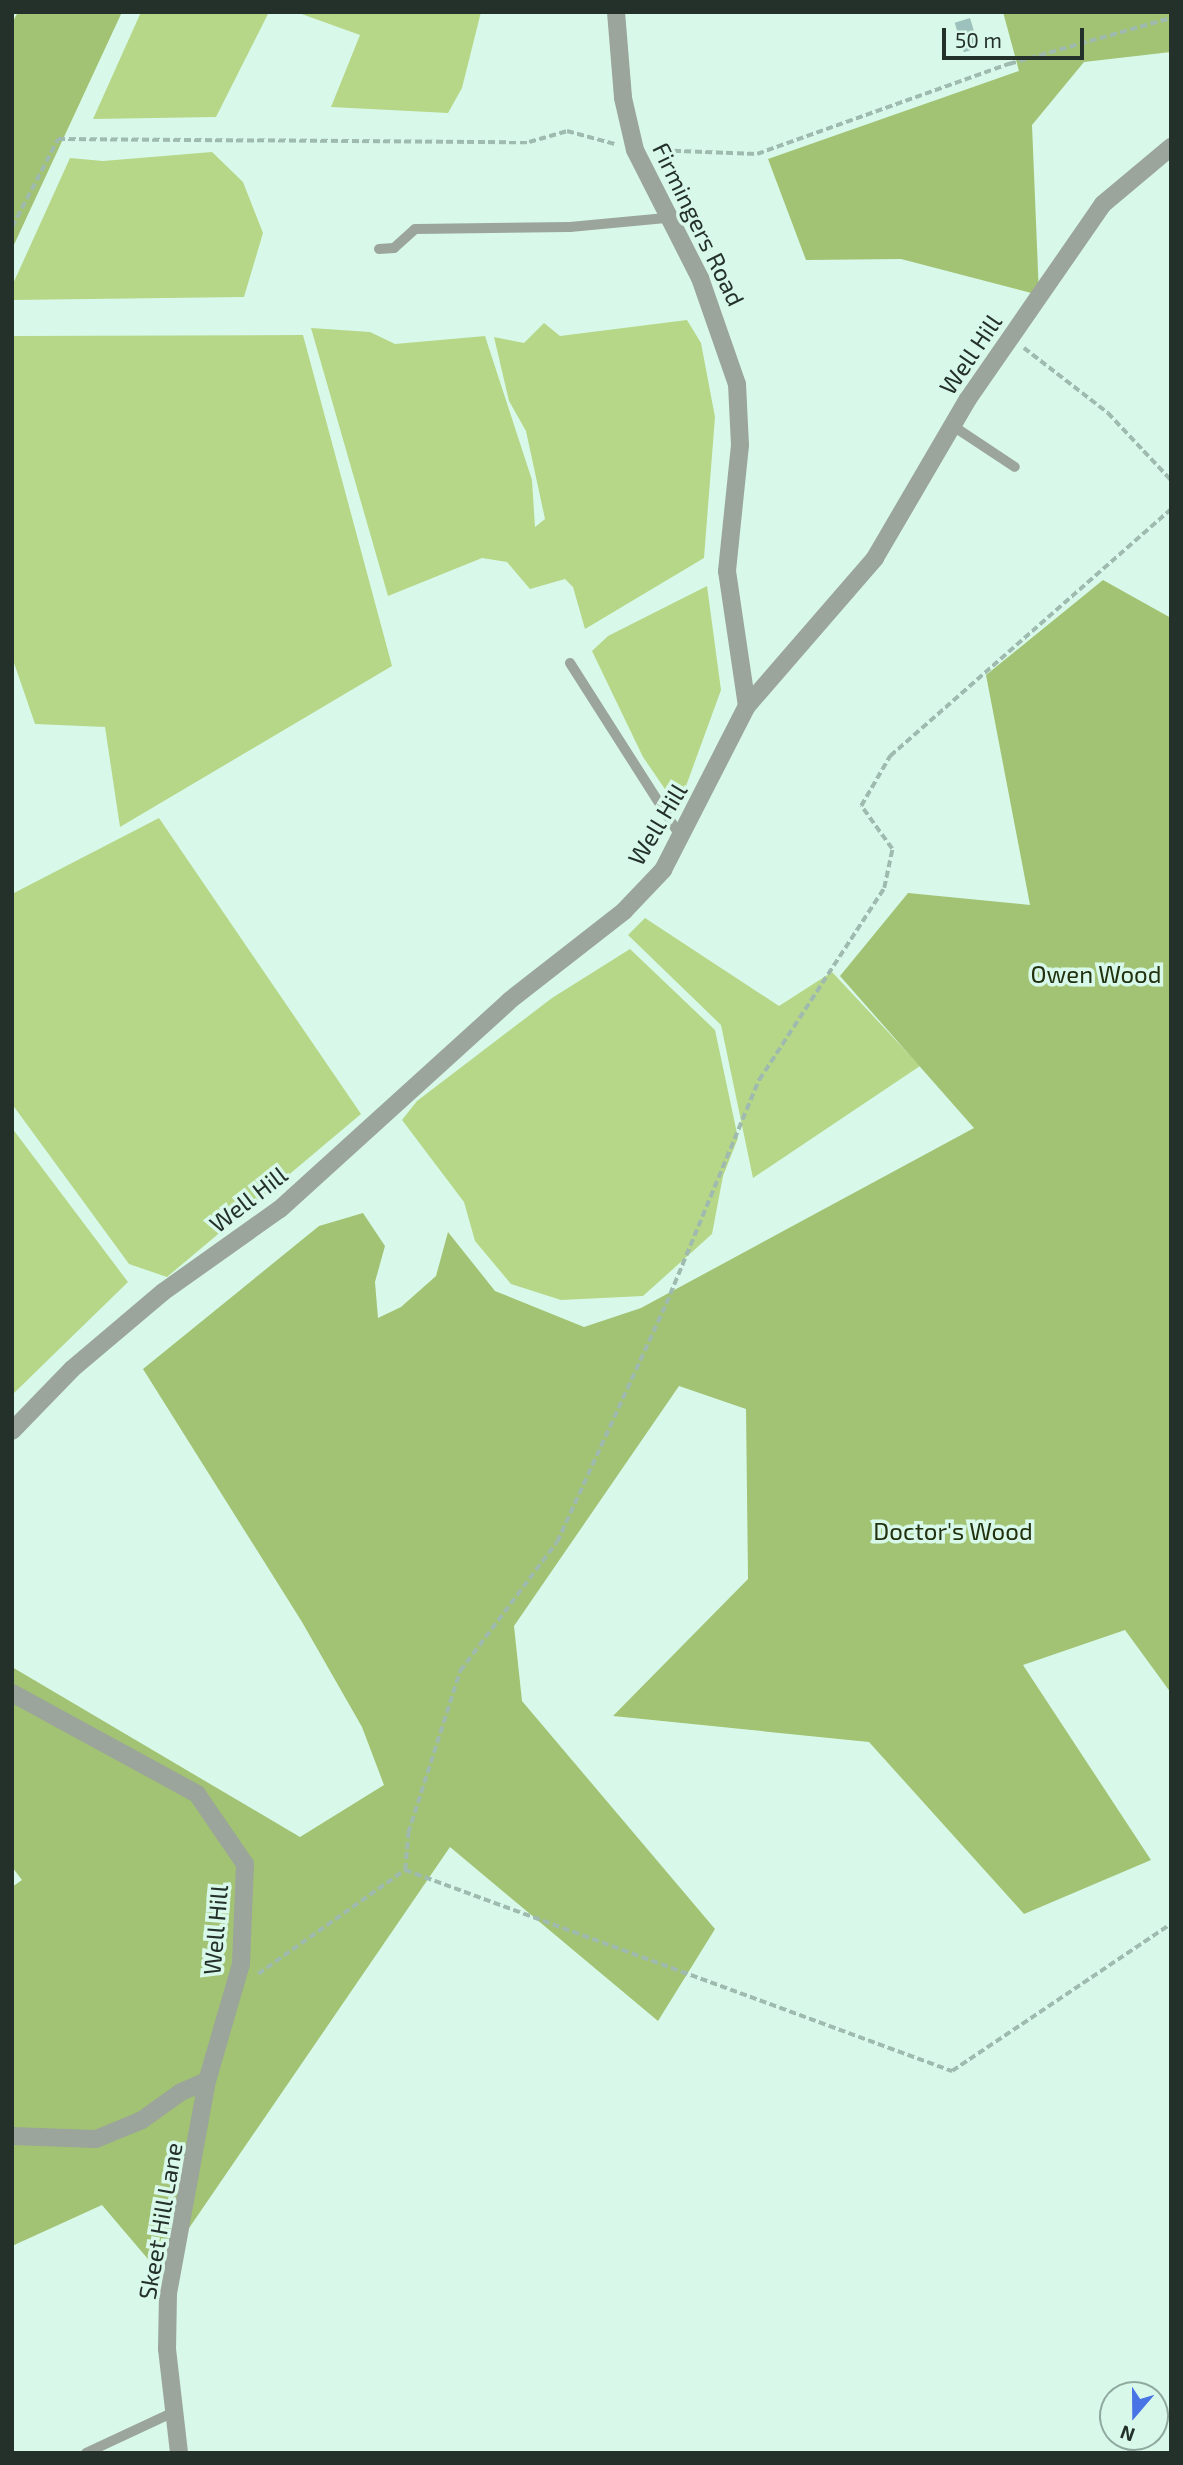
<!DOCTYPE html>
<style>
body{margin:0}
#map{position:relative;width:1183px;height:2465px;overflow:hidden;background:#d8f9ea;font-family:"Exo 2",sans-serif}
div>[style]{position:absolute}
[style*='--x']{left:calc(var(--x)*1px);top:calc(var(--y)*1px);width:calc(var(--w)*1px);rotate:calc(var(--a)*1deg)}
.green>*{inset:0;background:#b6d788}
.forest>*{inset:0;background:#a2c373}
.building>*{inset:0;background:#9dc1bc;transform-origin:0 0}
.path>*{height:3.5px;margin-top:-1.75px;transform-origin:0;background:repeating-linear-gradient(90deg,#9fbaae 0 7px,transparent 0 10.5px)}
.service>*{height:10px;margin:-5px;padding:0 5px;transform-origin:5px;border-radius:5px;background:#9ba59b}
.minor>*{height:18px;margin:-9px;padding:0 9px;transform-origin:9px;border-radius:9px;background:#9ba59b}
span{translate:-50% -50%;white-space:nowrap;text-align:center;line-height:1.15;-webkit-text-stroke:7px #d8f9ea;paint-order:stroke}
.street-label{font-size:24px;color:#24312b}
.park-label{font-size:24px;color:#23300e}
.frame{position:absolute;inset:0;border:14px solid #24312b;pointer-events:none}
.north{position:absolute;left:1099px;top:2381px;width:70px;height:70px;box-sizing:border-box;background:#d8f9ea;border:2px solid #90a99e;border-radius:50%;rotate:200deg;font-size:19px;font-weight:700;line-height:28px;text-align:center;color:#24312b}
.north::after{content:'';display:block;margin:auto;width:24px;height:32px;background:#4974e6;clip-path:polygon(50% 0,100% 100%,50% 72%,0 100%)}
.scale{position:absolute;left:942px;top:28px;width:142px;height:32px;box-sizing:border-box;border:4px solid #24312b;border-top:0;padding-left:9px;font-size:21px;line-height:24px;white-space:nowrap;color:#24312b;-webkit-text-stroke:5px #d8f9ea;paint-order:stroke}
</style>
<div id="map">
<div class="green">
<div style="clip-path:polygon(141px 12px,269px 12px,216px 117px,93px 119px)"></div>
<div style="clip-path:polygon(296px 12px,481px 12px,462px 88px,448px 113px,331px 107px,360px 35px)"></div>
<div style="clip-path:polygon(212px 152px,243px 182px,263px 233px,244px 297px,12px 300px,12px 286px,70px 158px,103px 161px)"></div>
<div style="clip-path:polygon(687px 320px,701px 343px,715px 417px,704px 558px,585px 629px,573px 587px,565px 579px,530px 589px,507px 562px,482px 558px,388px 596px,311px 328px,370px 332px,395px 344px,485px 336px,532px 480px,535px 527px,545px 519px,526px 431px,509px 401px,494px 337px,524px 343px,544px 323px,560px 336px)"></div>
<div style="clip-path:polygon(303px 335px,392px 666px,120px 827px,105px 727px,35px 724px,12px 657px,12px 336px)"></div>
<div style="clip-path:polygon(707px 586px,721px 690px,678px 808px,643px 757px,592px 651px,608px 636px)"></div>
<div style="clip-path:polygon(159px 818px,361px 1114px,167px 1277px,129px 1264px,12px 1104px,12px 894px)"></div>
<div style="clip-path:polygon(645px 918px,779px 1006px,832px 972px,920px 1066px,753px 1178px,721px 1025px,628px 935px)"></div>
<div style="clip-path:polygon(630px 949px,715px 1030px,738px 1138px,723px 1176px,712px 1234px,643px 1296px,561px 1300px,511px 1284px,475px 1241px,464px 1202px,402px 1120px,417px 1101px,552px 998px)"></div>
<div style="clip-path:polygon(12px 1128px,128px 1282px,12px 1395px)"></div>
</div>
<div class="forest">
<div style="clip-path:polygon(18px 12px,122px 12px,12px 249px,12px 23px)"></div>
<div style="clip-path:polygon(1003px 12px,1171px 12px,1171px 52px,1084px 62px,1032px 125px,1039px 295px,901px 259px,806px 260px,768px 159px,1019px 71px)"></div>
<div style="clip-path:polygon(1103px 580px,1171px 618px,1171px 1693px,1125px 1630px,1023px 1665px,1151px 1860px,1024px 1914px,869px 1742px,613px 1716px,748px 1579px,746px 1409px,679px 1386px,514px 1626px,522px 1701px,715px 1929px,658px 2021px,450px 1847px,159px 2272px,102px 2205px,12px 2246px,12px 1887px,22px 1880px,12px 1867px,12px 1667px,300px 1837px,384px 1785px,362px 1727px,302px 1622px,143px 1369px,319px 1226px,363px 1213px,385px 1246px,375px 1282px,378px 1318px,401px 1307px,436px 1276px,448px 1232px,495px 1291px,584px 1327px,641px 1308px,974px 1128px,840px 976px,908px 893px,1030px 905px,986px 675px)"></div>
</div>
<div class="building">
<div style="left:970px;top:18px;width:31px;height:16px;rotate:73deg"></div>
</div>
<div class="path">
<div style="--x:653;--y:150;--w:104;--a:2.2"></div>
<div style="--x:757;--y:154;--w:268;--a:-19.7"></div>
<div style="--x:1009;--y:64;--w:168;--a:-15.9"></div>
<div style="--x:12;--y:227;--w:99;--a:-62.4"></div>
<div style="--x:58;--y:139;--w:471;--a:0.4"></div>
<div style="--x:529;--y:142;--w:40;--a:-16"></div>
<div style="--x:567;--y:131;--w:50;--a:15.2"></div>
<div style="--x:1024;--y:348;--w:106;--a:37.7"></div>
<div style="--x:1108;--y:413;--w:92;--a:46.8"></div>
<div style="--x:405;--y:1870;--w:37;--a:-85"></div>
<div style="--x:408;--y:1833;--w:170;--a:-72.2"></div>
<div style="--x:460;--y:1671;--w:161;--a:-53.1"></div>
<div style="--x:557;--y:1542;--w:262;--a:-65.4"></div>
<div style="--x:666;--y:1304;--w:243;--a:-67.5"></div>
<div style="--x:759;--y:1080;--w:229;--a:-56.9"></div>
<div style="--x:884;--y:888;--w:40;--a:-78"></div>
<div style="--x:892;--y:849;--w:53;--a:-125.8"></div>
<div style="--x:861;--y:806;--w:58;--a:-59.9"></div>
<div style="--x:890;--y:756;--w:374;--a:-41.3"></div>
<div style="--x:258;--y:1974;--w:180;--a:-35.3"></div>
<div style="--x:405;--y:1870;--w:583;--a:20.18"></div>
<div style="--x:952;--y:2071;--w:264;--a:-33.9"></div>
</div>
<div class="service">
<div style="--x:379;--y:249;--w:15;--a:-4"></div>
<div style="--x:394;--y:248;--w:28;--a:-42"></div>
<div style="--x:415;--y:229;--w:155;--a:-0.7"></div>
<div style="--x:570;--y:227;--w:96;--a:-5.4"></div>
<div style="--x:953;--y:426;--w:74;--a:33.5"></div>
<div style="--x:570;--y:663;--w:206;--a:57.5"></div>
<div style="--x:86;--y:2453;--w:97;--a:-25"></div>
</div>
<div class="minor">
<div style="--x:616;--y:12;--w:86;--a:85.3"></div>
<div style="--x:623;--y:98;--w:53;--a:77"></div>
<div style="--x:635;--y:150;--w:144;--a:63.1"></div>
<div style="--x:700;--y:278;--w:112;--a:70.8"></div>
<div style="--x:737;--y:384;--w:61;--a:87.2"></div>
<div style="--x:740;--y:445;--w:127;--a:95.9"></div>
<div style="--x:727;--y:571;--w:136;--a:81.6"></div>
<div style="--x:12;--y:1431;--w:86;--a:-45.9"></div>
<div style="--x:72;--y:1369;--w:119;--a:-40.2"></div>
<div style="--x:163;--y:1292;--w:143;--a:-35.4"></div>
<div style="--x:280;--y:1209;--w:309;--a:-42.2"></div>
<div style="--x:509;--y:1001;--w:146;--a:-38"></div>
<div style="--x:624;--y:911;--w:57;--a:-46.4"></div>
<div style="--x:663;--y:870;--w:184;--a:-62.9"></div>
<div style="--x:747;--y:706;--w:196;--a:-49.1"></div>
<div style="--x:875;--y:558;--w:184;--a:-59.7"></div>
<div style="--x:968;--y:399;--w:237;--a:-55.3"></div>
<div style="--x:1103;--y:204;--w:89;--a:-40"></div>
<div style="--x:12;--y:1693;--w:211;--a:28.6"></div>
<div style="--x:197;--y:1794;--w:85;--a:55.6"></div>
<div style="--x:245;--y:1864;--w:100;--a:92.3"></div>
<div style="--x:241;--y:1964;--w:122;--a:106.2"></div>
<div style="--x:207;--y:2081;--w:216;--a:100.4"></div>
<div style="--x:168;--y:2293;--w:56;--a:91"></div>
<div style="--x:167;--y:2349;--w:105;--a:83.4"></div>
<div style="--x:12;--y:2136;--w:84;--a:2"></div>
<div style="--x:96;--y:2139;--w:50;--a:-22.4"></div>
<div style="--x:142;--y:2120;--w:48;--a:-35.7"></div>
<div style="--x:181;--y:2092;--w:28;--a:-23"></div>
</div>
<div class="street-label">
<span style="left:699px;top:224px;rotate:64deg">Firmingers Road</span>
<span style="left:970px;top:354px;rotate:-56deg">Well Hill</span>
<span style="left:657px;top:824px;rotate:-59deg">Well Hill</span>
<span style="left:248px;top:1199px;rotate:-38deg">Well Hill</span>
<span style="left:215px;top:1930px;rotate:-85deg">Well Hill</span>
<span style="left:160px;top:2221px;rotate:-80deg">Skeet Hill Lane</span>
</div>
<div class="park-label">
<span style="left:1096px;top:974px">Owen Wood</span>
<span style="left:953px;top:1531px">Doctor's Wood</span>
</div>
<div class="frame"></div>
<div class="north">N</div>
<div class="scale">50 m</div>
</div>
